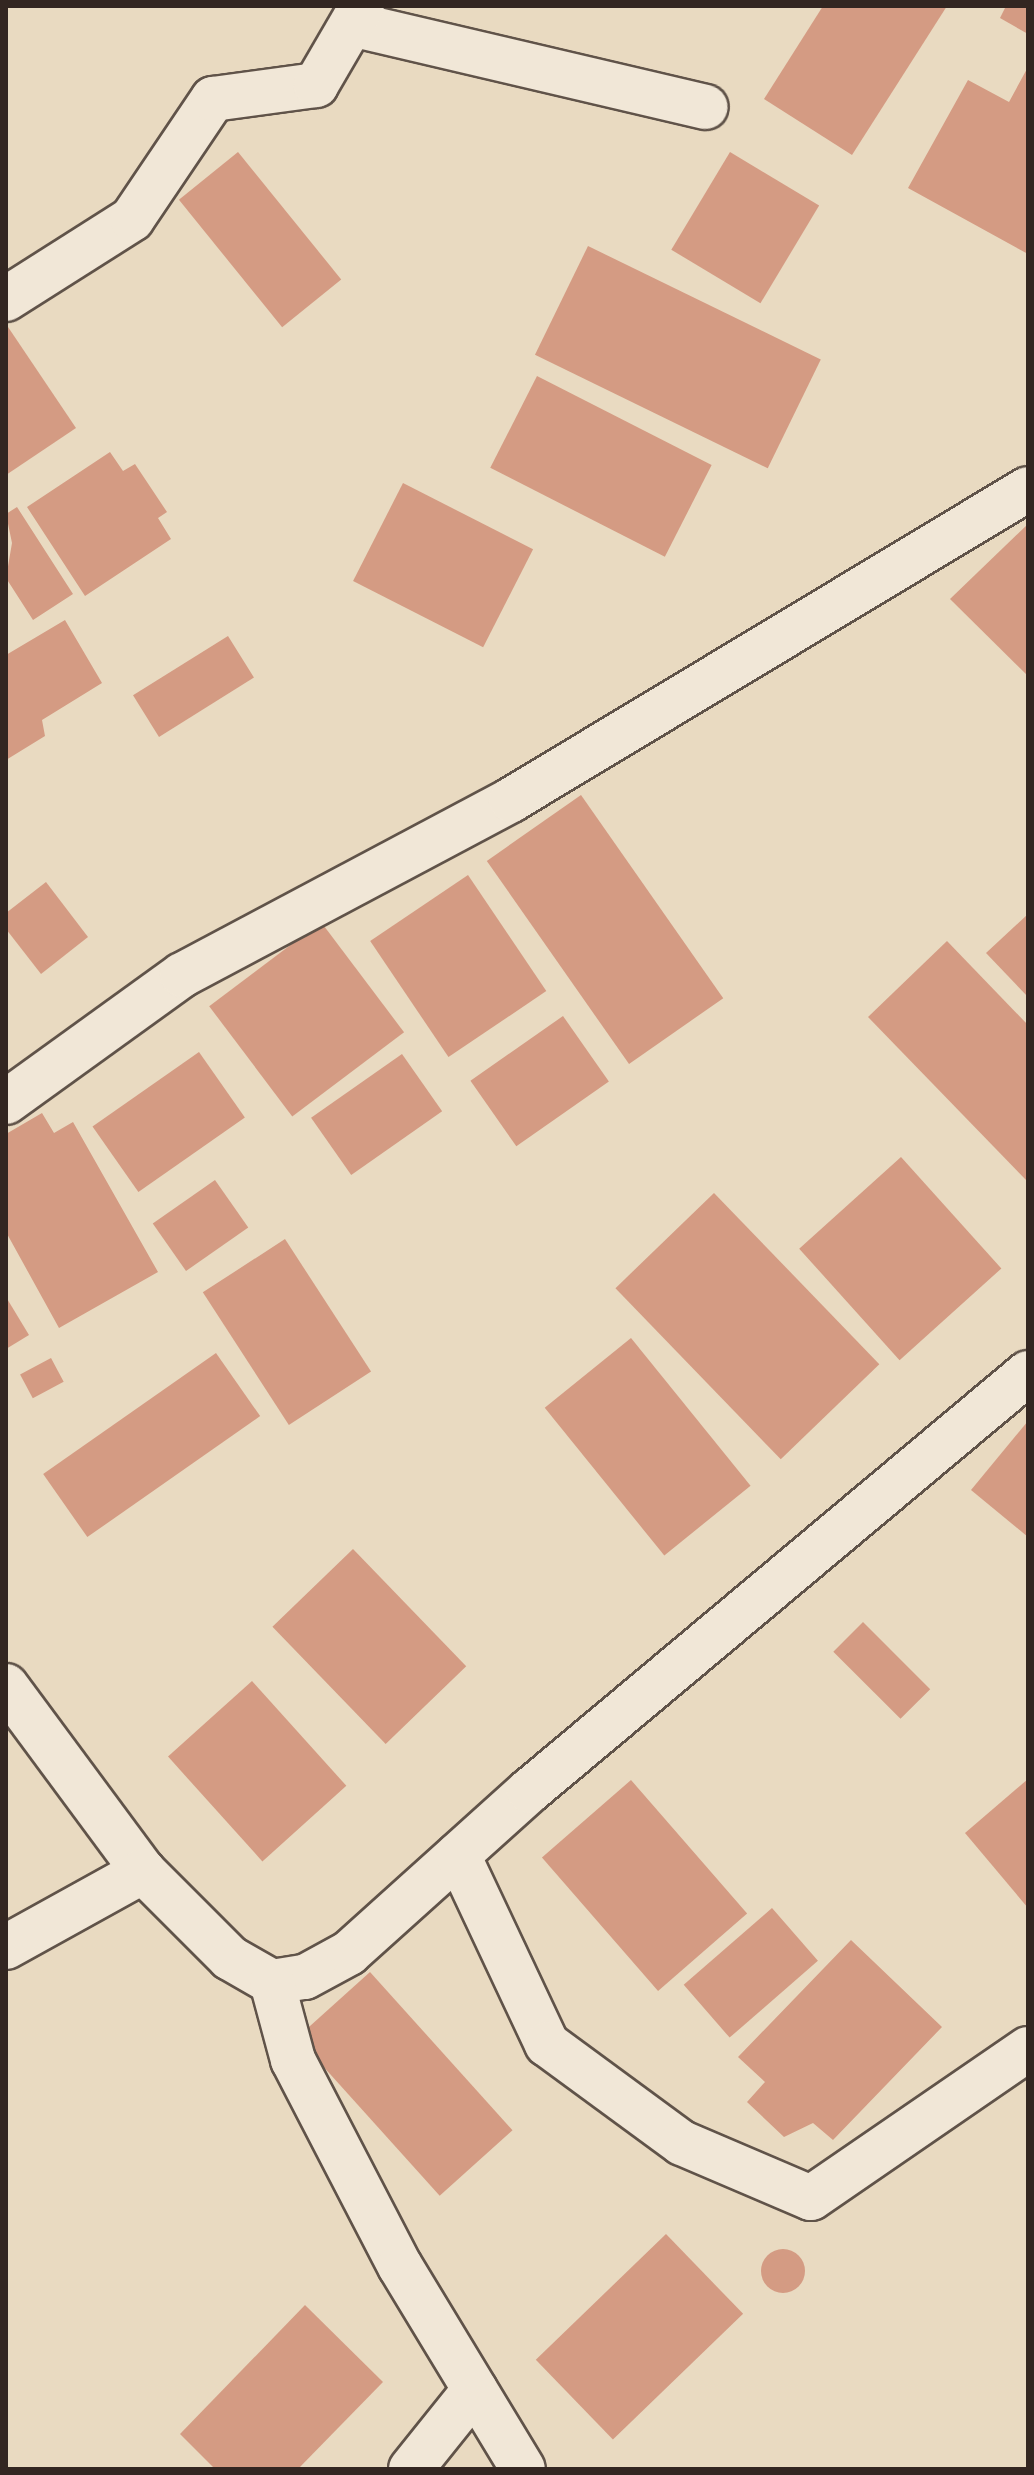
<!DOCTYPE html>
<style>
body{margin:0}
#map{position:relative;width:1034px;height:2475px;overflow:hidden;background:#e9dac1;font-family:"Libre Bodoni",serif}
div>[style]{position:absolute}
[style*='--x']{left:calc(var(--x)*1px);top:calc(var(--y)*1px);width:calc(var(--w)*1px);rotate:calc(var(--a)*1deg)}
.building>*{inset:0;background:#d49b83;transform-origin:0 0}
.round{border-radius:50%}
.roads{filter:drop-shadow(2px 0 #605349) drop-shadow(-2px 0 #605349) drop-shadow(0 2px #605349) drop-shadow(0 -2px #605349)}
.minor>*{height:44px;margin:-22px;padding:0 22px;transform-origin:22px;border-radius:22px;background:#f1e7d7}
span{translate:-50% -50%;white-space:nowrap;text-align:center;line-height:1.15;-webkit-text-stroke:8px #f1e7d7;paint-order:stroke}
.frame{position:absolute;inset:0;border:8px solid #332621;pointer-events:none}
</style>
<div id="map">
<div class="building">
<div style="clip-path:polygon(823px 6px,947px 6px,852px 155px,764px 99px)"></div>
<div style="clip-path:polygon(1006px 6px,1028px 6px,1028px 34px,1000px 18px)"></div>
<div style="clip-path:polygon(1028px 67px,1028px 254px,908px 188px,968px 80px,1009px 102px)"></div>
<div style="left:238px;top:152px;width:164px;height:76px;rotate:51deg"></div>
<div style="left:730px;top:152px;width:104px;height:114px;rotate:31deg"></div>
<div style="left:588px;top:246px;width:259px;height:121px;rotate:26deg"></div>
<div style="clip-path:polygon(6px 324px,76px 428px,6px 475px)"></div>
<div style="left:537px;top:376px;width:196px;height:103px;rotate:27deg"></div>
<div style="clip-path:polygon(110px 452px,123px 471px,135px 464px,167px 512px,158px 518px,171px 539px,85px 596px,27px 507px)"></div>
<div style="left:403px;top:483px;width:146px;height:110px;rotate:27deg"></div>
<div style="clip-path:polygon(17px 507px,73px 594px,33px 620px,6px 578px,12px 543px,6px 514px)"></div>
<div style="clip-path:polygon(1028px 524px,1028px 676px,950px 599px)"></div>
<div style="clip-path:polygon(65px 620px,102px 683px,42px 720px,45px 736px,6px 760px,6px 655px)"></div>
<div style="left:228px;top:636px;width:49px;height:112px;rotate:58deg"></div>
<div style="left:581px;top:795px;width:248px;height:115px;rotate:55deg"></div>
<div style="left:468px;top:875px;width:140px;height:118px;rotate:56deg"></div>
<div style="clip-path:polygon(46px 882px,88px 937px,41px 974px,6px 929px,6px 913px)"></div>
<div style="clip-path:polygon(1028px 914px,1028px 997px,986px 953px)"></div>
<div style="left:321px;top:922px;width:138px;height:140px;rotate:53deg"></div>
<div style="clip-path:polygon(947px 941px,1028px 1025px,1028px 1182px,868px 1017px)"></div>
<div style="left:563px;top:1016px;width:80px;height:113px;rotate:55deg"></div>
<div style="left:199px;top:1052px;width:80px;height:130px;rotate:55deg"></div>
<div style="left:402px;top:1054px;width:70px;height:111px;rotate:55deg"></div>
<div style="clip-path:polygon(42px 1113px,54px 1133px,73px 1122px,158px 1272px,59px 1328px,6px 1232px,6px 1134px)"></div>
<div style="left:901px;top:1157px;width:150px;height:137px;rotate:48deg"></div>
<div style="left:215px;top:1180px;width:58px;height:76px;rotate:55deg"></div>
<div style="left:714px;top:1193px;width:238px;height:137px;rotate:46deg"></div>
<div style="left:285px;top:1239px;width:158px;height:98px;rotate:57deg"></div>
<div style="clip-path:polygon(6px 1297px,29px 1335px,6px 1349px)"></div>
<div style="left:631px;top:1338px;width:190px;height:111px;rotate:51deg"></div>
<div style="left:216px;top:1353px;width:77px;height:211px;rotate:55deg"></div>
<div style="left:51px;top:1358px;width:27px;height:35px;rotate:62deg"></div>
<div style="clip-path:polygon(1028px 1421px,1028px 1537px,971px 1490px)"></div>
<div style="left:353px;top:1549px;width:163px;height:112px;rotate:46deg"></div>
<div style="left:863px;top:1622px;width:95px;height:42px;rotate:45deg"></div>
<div style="left:252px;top:1681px;width:141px;height:113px;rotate:48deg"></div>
<div style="clip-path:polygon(1028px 1779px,1028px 1908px,965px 1833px)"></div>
<div style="left:631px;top:1780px;width:177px;height:118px;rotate:49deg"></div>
<div style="left:772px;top:1908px;width:70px;height:117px;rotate:49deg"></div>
<div style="clip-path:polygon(851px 1940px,942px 2027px,833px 2140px,813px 2123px,784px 2137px,747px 2102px,765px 2082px,738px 2057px)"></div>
<div style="left:370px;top:1972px;width:213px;height:98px;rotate:48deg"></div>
<div style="left:666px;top:2234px;width:111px;height:181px;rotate:46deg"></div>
<div class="round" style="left:761px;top:2249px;width:44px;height:44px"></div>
<div style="clip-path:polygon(305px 2305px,383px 2382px,298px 2469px,215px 2469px,180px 2434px)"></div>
</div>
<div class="roads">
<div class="minor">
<div style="--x:356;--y:25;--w:359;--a:13.2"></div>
<div style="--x:6;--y:299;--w:149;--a:-32.4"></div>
<div style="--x:132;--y:219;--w:145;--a:-56"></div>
<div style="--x:213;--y:99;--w:104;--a:-7.7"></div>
<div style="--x:316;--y:85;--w:91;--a:-59.8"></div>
<div style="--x:6;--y:1102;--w:217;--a:-35.8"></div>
<div style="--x:182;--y:975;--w:373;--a:-28"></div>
<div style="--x:511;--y:800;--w:603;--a:-31.03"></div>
<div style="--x:6;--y:1686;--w:230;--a:53.5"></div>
<div style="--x:143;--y:1871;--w:123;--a:45"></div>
<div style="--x:230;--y:1958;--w:48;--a:29.7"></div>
<div style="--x:272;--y:1982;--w:33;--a:-9"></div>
<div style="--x:305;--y:1977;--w:50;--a:-28.6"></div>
<div style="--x:349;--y:1953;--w:242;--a:-42"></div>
<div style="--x:529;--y:1791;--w:651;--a:-39.95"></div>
<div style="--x:458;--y:1855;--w:209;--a:64.8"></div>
<div style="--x:547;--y:2044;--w:167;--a:36.3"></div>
<div style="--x:682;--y:2143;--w:140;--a:23.1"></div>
<div style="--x:811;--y:2198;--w:263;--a:-34.5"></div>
<div style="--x:6;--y:1947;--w:157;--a:-29"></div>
<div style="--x:272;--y:1982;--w:81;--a:74.9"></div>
<div style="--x:293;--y:2060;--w:232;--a:62.6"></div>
<div style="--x:400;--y:2266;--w:237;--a:58.8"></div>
<div style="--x:411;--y:2469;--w:102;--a:-51.3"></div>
</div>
</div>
<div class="frame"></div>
</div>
